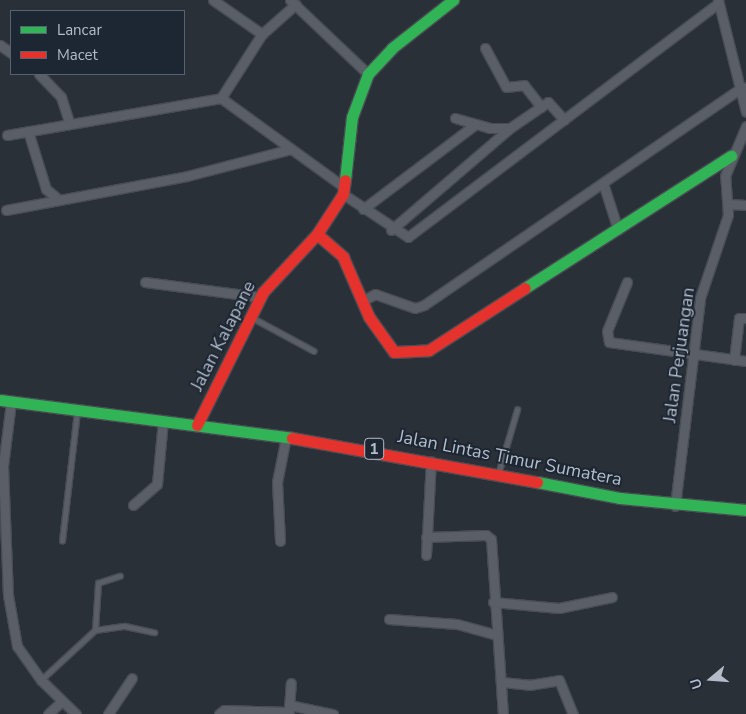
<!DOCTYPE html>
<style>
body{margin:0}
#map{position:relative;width:746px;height:714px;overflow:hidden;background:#2a3038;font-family:"Nunito Sans",sans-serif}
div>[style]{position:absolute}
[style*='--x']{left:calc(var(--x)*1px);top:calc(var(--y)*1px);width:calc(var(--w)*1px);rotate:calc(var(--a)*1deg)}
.roads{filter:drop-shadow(1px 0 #484c53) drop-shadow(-1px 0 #484c53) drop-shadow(0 1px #484c53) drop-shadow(0 -1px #484c53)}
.lane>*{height:4.5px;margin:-2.25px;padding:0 2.25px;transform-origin:2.25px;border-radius:2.25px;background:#5a5e66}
.street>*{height:9px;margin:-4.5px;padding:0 4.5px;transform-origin:4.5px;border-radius:4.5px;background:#5a5e66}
.fast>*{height:11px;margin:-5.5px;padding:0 5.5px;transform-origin:5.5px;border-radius:5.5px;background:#30b455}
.jam>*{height:11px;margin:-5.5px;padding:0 5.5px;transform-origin:5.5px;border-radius:5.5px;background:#e5322d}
span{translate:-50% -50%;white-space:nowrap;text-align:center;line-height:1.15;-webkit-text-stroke:4px #1d2633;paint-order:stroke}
.shield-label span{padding:1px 4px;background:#1d2633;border:1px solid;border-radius:4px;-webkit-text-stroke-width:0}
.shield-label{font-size:16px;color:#b4bcc9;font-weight:700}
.street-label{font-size:18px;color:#b4bcc9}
.legend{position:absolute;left:10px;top:10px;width:175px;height:65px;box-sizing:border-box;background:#1d2633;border:1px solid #59626f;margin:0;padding:6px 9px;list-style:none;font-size:15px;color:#b4bcc9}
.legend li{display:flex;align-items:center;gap:10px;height:25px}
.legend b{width:25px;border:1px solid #59626f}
.north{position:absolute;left:686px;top:654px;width:50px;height:50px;-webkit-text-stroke:4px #1d2633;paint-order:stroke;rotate:252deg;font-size:14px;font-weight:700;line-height:20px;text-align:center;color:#b4bcc9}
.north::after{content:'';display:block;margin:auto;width:18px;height:22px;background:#b4bcc9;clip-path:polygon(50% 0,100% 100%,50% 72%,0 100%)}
</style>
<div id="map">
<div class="roads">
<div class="lane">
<div style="--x:253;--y:318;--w:69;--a:28.4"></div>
<div style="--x:499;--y:471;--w:64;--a:-73.6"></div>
<div style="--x:62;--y:541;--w:130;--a:-83.4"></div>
<div style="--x:95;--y:630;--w:30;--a:-8"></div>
<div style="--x:125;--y:626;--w:30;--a:12"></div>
<div style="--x:41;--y:680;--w:74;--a:-42.8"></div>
<div style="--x:95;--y:630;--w:47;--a:-86.3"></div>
<div style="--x:98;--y:583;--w:23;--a:-18"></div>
</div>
<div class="street">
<div style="--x:213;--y:0;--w:60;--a:34.8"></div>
<div style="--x:262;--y:34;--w:45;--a:-41.4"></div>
<div style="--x:290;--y:0;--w:108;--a:43.5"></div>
<div style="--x:718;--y:0;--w:115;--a:76"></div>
<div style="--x:0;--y:45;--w:14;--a:36"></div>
<div style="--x:485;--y:48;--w:44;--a:61.7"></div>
<div style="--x:506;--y:87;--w:18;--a:-6"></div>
<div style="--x:524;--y:85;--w:28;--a:52"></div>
<div style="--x:39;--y:74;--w:32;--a:46"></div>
<div style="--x:61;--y:97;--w:28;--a:72"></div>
<div style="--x:221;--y:98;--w:76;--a:-57.4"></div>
<div style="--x:455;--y:118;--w:35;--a:16"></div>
<div style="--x:489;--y:128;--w:21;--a:0"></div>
<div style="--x:28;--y:131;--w:61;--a:72.8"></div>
<div style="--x:46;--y:189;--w:16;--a:40"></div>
<div style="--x:7;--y:135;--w:217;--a:-9.8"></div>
<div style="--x:221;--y:98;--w:152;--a:35.9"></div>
<div style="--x:603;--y:183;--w:49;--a:72.3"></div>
<div style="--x:343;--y:194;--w:78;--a:33.5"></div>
<div style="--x:408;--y:237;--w:389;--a:-37"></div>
<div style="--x:729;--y:204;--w:17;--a:3"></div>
<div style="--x:363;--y:209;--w:141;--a:-37"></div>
<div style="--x:6;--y:210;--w:184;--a:-10.6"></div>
<div style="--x:187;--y:176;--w:107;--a:-14.6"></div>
<div style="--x:391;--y:230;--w:157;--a:-40.6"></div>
<div style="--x:510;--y:128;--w:46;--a:-34.4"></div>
<div style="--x:548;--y:102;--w:24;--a:48"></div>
<div style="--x:145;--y:282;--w:116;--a:7.4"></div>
<div style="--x:627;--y:282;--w:53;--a:112.2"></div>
<div style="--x:607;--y:331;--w:11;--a:80"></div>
<div style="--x:609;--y:342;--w:138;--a:7.9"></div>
<div style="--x:362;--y:301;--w:15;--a:-28"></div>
<div style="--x:375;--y:294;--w:42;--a:19.3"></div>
<div style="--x:415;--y:308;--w:9;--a:-18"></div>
<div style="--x:424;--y:305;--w:386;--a:-34.4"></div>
<div style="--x:734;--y:360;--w:42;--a:-83.2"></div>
<div style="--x:739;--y:318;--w:7;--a:0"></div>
<div style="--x:11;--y:402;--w:64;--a:97.1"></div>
<div style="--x:3;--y:466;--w:129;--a:87.8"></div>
<div style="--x:8;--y:595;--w:52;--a:80"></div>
<div style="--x:17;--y:646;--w:42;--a:54.8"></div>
<div style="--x:41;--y:680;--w:49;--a:44.2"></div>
<div style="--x:133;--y:505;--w:32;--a:-41"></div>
<div style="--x:157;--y:484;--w:63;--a:-84.6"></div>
<div style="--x:675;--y:506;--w:209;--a:-83.1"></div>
<div style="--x:700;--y:298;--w:88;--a:-71.4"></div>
<div style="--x:728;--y:215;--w:39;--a:-94"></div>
<div style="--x:725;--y:176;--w:54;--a:-67.2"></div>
<div style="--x:426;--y:537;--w:60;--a:-1.9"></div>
<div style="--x:486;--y:535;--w:6;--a:39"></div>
<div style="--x:491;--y:539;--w:175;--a:86.1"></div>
<div style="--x:280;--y:541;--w:59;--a:-92.9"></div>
<div style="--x:277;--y:482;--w:46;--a:-78.7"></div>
<div style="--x:426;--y:555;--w:94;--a:-87"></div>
<div style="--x:493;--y:602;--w:66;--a:5.2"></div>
<div style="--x:559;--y:608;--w:54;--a:-11.7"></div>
<div style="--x:389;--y:619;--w:68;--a:4.2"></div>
<div style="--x:457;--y:624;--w:41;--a:15.4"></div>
<div style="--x:502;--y:682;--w:27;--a:6"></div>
<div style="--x:529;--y:685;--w:30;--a:-9"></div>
<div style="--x:559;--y:680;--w:37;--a:68"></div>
<div style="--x:289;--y:705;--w:45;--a:11.6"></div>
<div style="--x:289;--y:709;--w:26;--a:-86"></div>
<div style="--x:48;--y:714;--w:18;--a:-43"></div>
<div style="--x:108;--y:714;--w:43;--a:-56.3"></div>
<div style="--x:219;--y:714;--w:6;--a:-39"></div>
<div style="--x:224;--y:710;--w:65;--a:1.8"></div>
</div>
<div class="fast">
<div style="--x:345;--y:180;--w:63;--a:-83.7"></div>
<div style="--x:352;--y:117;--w:46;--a:-69.6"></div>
<div style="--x:368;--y:74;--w:35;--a:-47"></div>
<div style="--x:392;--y:48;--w:78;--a:-38.2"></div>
<div style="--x:525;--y:288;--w:245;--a:-32.7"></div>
<div style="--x:0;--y:400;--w:294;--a:7.4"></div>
<div style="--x:537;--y:482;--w:85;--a:10.9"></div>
<div style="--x:620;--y:498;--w:127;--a:5.4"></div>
</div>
<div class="jam">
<div style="--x:317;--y:234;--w:35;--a:41"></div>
<div style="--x:343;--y:257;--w:65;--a:66.6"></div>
<div style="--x:369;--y:317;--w:43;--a:54.5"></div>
<div style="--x:394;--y:352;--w:35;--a:-3"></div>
<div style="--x:429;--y:350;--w:114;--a:-32.9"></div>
<div style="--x:197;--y:425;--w:148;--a:-63.6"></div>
<div style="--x:263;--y:292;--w:79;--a:-47"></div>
<div style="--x:317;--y:234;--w:48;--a:-57"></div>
<div style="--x:343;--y:194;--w:14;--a:-82"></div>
<div style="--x:292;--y:438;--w:249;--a:10.2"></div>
</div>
</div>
<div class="shield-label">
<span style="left:374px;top:449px">1</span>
</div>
<div class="street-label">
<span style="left:223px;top:336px;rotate:-63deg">Jalan Kalapane</span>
<span style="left:679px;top:355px;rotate:-82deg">Jalan Perjuangan</span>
<span style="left:510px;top:458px;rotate:11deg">Jalan Lintas Timur Sumatera</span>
</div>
<ul class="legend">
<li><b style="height:6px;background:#30b455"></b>Lancar</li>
<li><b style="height:6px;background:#e5322d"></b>Macet</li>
</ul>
<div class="north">U</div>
</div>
